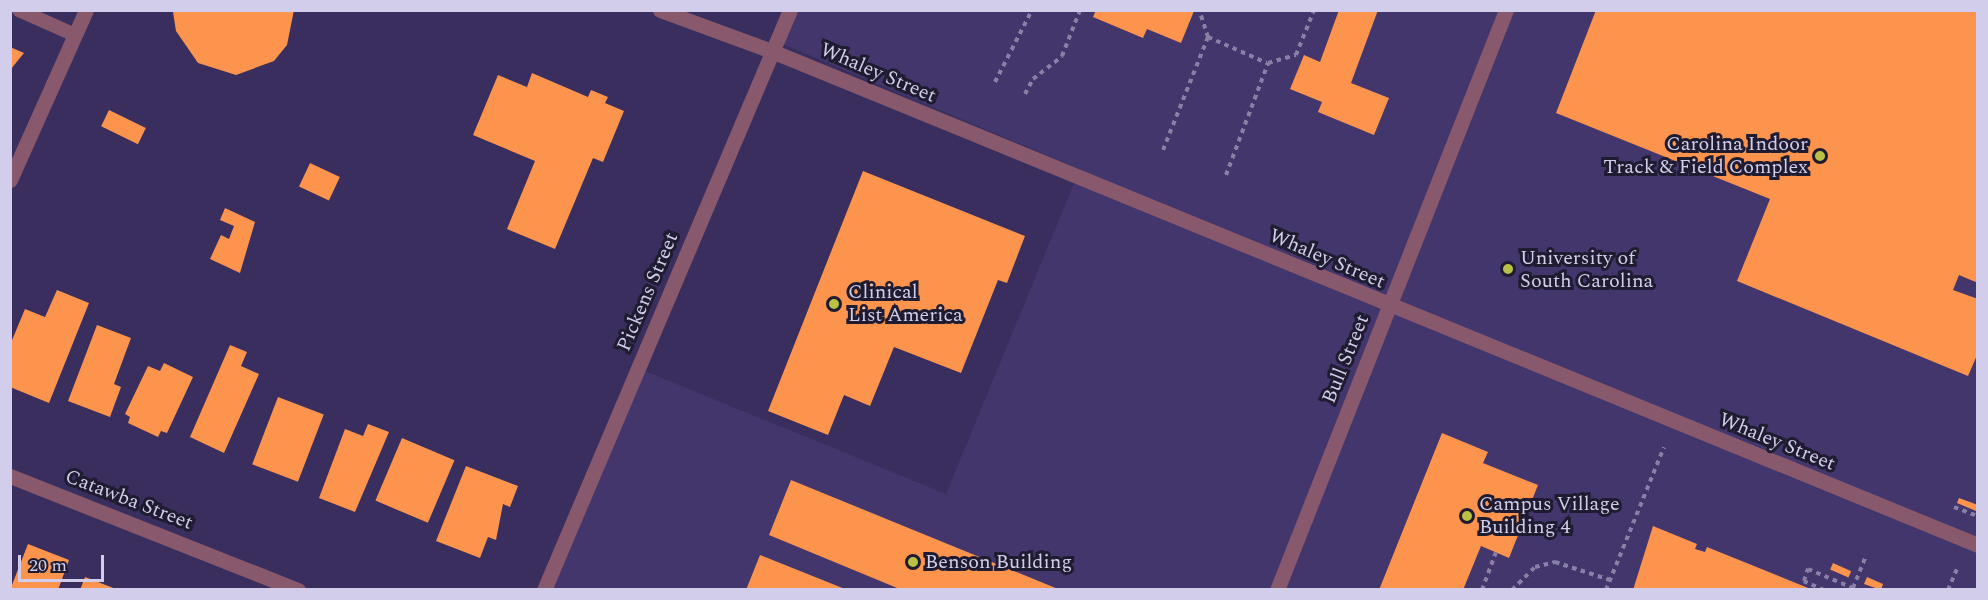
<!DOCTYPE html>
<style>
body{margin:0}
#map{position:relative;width:1988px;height:600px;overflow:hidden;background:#392e5d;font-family:Spectral,serif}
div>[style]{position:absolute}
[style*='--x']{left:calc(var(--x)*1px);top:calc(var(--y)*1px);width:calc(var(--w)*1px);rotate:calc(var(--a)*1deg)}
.built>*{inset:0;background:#43366c}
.building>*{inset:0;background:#fc944d;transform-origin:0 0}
.path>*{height:4px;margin-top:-2px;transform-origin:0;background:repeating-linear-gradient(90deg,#8880a6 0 4.5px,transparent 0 9px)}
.service>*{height:14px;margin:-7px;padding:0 7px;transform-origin:7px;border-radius:7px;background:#88586c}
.minor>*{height:15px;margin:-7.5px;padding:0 7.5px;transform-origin:7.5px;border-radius:7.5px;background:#88586c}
.tertiary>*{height:15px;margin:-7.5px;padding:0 7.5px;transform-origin:7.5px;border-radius:7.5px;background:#88586c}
.dots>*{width:16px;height:16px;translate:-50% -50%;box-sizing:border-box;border:3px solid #1f1b30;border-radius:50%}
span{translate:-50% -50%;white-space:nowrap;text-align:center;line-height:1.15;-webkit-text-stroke:6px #1f1b30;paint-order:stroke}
.street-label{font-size:20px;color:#d1cdea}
.poi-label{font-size:20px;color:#d1cdea}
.right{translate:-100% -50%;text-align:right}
.left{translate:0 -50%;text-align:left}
.frame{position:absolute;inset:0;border:12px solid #d1cdea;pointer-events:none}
.scale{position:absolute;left:18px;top:555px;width:86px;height:27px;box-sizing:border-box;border:3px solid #d1cdea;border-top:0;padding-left:8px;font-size:18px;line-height:21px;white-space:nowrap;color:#d1cdea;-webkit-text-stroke:4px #1f1b30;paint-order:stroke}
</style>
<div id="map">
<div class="built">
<div style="clip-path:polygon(791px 11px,1977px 11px,1977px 589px,549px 590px,640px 369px,946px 494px,1080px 169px,778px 42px)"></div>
</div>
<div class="building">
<div style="clip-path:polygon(294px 10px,287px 45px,274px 61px,236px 75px,198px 63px,176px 31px,173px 12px)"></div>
<div style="clip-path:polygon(1096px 10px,1193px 10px,1194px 11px,1181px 43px,1147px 29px,1143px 38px,1093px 17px)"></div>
<div style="clip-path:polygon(1339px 10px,1378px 10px,1351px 83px,1389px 98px,1374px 135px,1318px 112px,1322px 102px,1290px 89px,1304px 55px,1320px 62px)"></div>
<div style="clip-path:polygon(1596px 10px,1978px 10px,1978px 283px,1959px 275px,1953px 290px,1978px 299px,1978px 353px,1968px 376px,1737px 281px,1770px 199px,1556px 113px)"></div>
<div style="clip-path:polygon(10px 47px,24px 53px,11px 69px,10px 69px)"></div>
<div style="clip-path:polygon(532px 73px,588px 97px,591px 90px,608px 97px,605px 103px,624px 111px,603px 162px,593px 158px,555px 249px,507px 229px,535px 161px,473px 135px,498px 75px,527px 87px)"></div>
<div style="left:109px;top:110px;width:41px;height:18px;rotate:26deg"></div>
<div style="left:310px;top:163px;width:33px;height:26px;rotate:25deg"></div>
<div style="clip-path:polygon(863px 171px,1025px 236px,1007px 283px,998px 280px,961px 373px,894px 347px,870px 406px,844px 395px,828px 435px,768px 411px)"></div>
<div style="clip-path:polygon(225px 208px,255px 222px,240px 273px,210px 259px,221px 235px,229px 239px,234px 226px,220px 220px)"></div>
<div style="clip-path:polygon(57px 290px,89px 303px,49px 403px,10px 387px,10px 345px,25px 309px,45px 317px)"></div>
<div style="clip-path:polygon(97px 325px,131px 338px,114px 384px,121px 387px,110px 417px,68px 401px)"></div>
<div style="clip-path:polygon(230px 345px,247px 352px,241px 366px,259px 374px,224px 453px,190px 437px)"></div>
<div style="clip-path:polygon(164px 363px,193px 377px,167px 433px,161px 431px,158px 437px,128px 423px,130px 417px,125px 414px,148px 366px,160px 371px)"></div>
<div style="left:278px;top:397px;width:49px;height:72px;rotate:21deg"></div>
<div style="clip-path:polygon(368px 424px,389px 432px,355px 512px,319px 498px,345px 429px,363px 436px)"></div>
<div style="clip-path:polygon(1442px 433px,1488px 452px,1483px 463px,1538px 485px,1509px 558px,1481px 546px,1463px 590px,1379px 590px)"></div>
<div style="left:402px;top:438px;width:57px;height:68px;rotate:23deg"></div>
<div style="clip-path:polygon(466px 466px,518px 486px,510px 507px,503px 504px,496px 540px,488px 537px,480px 558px,436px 541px)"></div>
<div style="clip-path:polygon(791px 480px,1058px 589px,1058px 590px,902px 590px,769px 535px)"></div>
<div style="clip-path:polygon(1959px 498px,1978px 505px,1976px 511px,1957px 503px)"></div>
<div style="clip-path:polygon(1653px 526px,1697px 544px,1695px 549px,1705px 552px,1707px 547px,1813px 590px,1633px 590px)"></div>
<div style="clip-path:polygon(28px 544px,69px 560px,58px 590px,10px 590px)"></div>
<div style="clip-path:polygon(760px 555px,845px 589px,845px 590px,746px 590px)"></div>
<div style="left:1833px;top:563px;width:20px;height:7px;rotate:24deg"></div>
<div style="clip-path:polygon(85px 577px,116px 589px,116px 590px,80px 590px)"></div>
<div style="clip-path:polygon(1867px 577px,1883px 584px,1881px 590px,1864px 584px)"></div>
</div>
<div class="path">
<div style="--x:1208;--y:37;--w:64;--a:23.8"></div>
<div style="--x:995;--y:82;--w:81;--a:-62.8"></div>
<div style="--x:1025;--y:94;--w:17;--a:-62"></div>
<div style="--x:1033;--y:79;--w:37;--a:-38"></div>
<div style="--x:1062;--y:56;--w:49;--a:-68.6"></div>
<div style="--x:1163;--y:150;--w:122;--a:-68.3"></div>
<div style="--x:1208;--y:37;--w:28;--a:-108"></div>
<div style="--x:1226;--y:175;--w:120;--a:-69.4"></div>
<div style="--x:1268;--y:63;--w:29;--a:-16"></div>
<div style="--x:1296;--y:55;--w:48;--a:-68.2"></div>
<div style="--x:1954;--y:507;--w:26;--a:21"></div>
<div style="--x:1482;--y:590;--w:40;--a:-69.8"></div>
<div style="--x:1512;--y:590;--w:33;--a:-45"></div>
<div style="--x:1535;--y:567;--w:21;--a:-14"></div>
<div style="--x:1555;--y:562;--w:58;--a:18.1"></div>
<div style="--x:1606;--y:590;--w:154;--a:-67.9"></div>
<div style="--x:1824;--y:590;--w:22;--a:-156"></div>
<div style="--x:1804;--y:581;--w:13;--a:-72"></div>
<div style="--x:1808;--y:569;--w:49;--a:22.9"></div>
<div style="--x:1853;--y:588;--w:35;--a:-68"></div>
<div style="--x:1948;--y:590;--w:23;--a:-67"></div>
</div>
<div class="service">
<div style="--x:19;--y:10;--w:61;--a:24.1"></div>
</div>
<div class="minor">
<div style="--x:660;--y:10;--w:121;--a:20.2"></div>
<div style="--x:10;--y:180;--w:186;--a:-65.9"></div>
<div style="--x:10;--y:476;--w:310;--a:21.6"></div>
<div style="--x:1277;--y:590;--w:624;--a:-68.45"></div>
</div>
<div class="tertiary">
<div style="--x:774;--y:52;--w:1301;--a:22.27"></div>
<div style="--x:544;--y:590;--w:630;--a:-67.02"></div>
</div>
<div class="dots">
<div style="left:1820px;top:156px;background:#b9c046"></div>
<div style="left:1508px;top:269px;background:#b9c046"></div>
<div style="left:834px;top:304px;background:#b9c046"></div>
<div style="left:1467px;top:516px;background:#b9c046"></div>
<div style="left:913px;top:562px;background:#b9c046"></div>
</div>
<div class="street-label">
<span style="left:878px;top:73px;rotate:23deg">Whaley Street</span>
<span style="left:1327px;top:259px;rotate:23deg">Whaley Street</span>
<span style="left:648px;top:292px;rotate:-67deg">Pickens Street</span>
<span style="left:1346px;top:359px;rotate:-68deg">Bull Street</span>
<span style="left:1777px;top:442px;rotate:22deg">Whaley Street</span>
<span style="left:129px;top:500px;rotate:21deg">Catawba Street</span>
</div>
<div class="poi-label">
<span class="right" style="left:1808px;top:156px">Carolina Indoor<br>Track &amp; Field Complex</span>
<span class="left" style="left:1520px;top:270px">University of<br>South Carolina</span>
<span class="left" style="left:848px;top:304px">Clinical<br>List America</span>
<span class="left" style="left:1479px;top:516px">Campus Village<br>Building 4</span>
<span class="left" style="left:925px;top:562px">Benson Building</span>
</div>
<div class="frame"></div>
<div class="scale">20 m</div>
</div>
